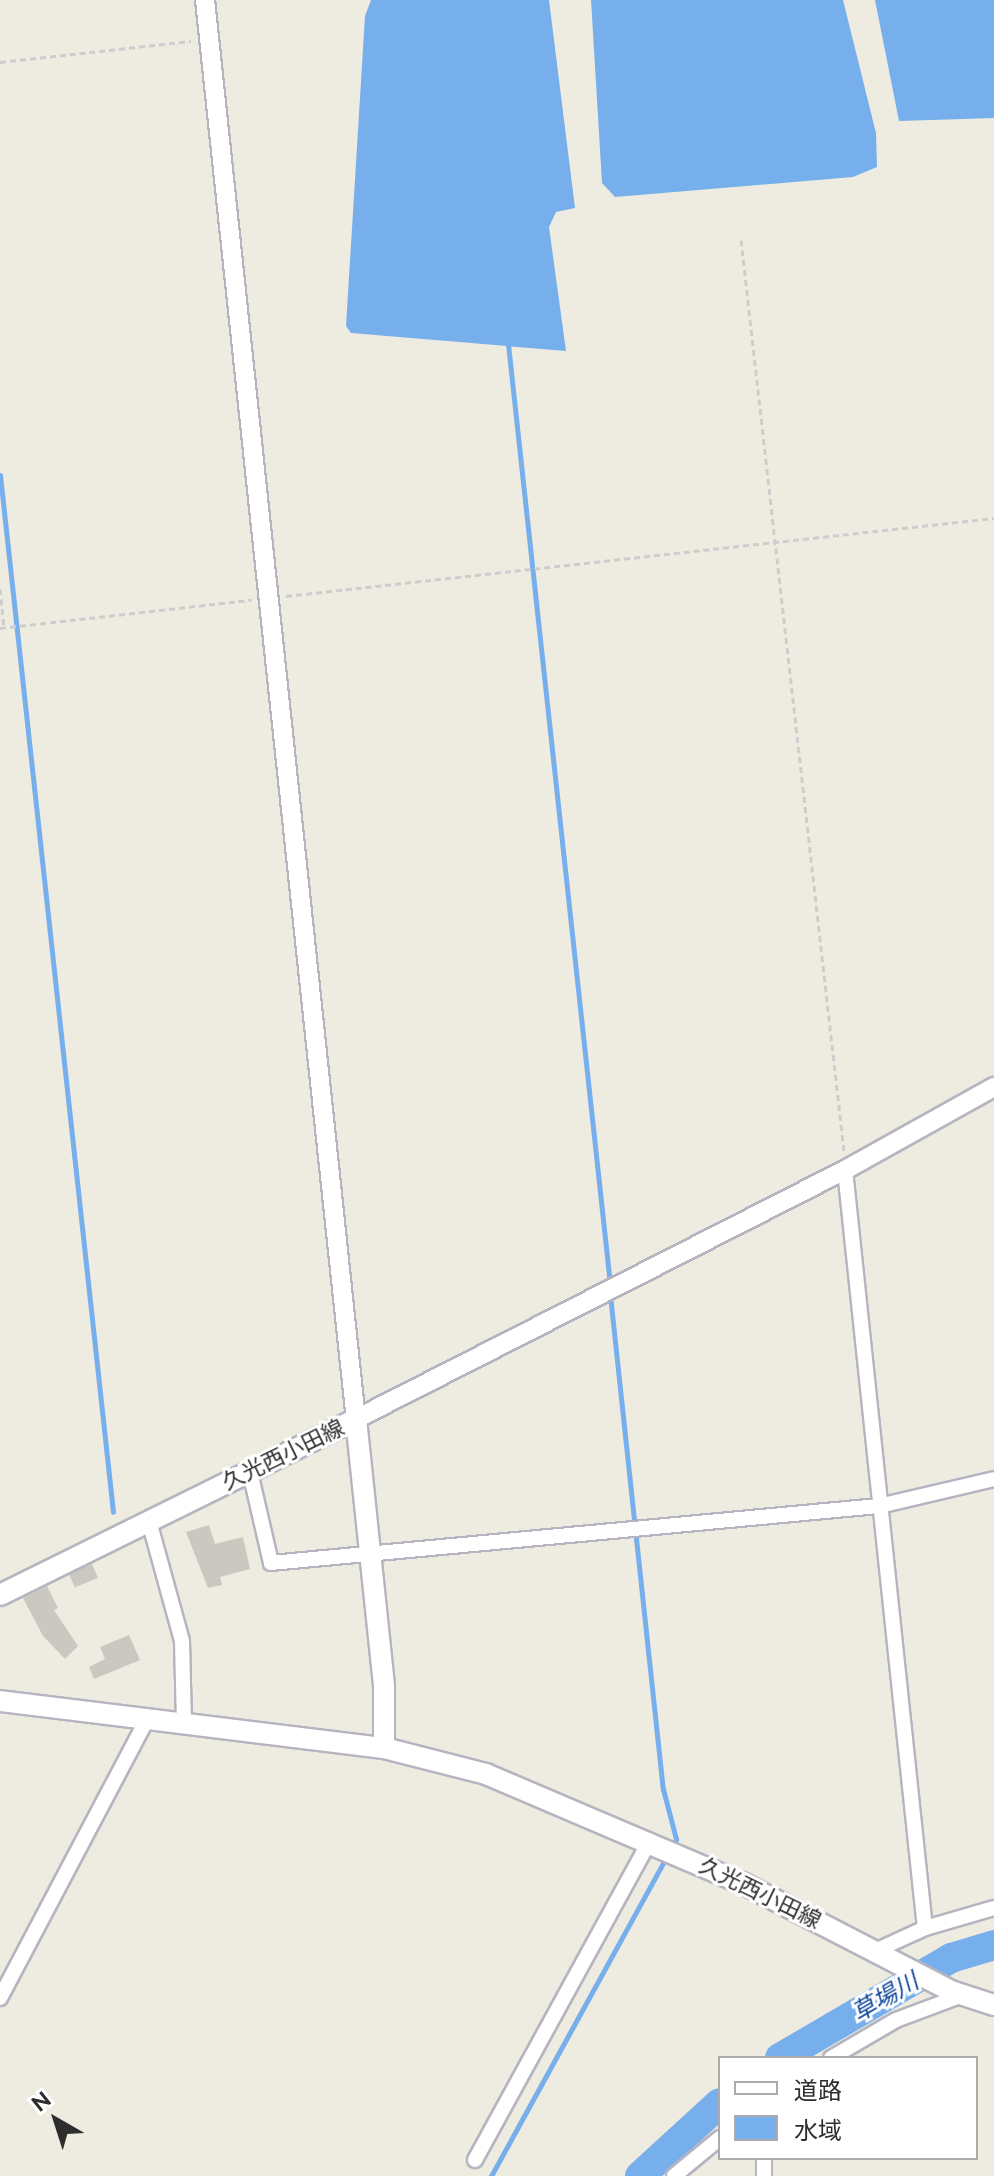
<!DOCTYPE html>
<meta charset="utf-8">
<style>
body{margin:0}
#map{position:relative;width:994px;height:2176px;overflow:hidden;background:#eeece0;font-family:Raleway,"Noto Sans JP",sans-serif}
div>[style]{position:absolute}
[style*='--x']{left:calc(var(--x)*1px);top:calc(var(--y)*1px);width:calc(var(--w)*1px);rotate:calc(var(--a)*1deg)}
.water>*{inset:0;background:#77afed}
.stream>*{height:5px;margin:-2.5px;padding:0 2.5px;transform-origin:2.5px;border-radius:2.5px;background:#77afed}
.river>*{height:30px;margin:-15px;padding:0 15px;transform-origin:15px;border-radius:15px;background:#77afed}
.building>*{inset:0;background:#cac8c0;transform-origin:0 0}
.path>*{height:3px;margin-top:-1.5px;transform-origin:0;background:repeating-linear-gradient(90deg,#cdcdcd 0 6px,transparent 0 10px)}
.roads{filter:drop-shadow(2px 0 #b5b4c0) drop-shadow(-2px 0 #b5b4c0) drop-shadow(0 2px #b5b4c0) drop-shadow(0 -2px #b5b4c0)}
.minor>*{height:14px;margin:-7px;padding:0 7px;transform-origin:7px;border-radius:7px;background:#fff}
.tertiary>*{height:18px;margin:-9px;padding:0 9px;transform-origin:9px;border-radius:9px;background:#fff}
.secondary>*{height:20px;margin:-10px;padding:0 10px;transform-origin:10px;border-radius:10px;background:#fff}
span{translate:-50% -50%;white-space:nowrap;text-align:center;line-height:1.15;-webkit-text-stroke:6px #fff;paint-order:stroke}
.street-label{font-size:22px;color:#2d2d2d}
.water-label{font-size:24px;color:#11499e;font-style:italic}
.legend{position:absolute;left:718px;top:2056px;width:260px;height:104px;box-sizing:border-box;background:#fff;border:2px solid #ababab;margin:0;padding:10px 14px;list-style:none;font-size:24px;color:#2d2d2d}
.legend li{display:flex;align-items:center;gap:16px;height:40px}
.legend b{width:40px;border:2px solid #ababab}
.north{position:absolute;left:16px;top:2080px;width:80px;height:80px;-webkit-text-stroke:6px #fff;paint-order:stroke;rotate:321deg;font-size:22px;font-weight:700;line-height:32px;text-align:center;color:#2d2d2d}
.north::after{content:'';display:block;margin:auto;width:28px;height:36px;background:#2d2d2d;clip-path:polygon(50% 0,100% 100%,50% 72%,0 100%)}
</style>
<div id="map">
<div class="water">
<div style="clip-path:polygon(371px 0,549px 0,575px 208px,556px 212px,549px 227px,566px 351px,351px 333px,346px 326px,365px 16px)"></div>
<div style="clip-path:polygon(591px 0,843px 0,876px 133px,877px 167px,853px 177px,615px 197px,602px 183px)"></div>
<div style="clip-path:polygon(875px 0,994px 0,994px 118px,899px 121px)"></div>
</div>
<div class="stream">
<div style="--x:508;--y:344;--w:947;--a:83.81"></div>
<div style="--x:0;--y:475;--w:1043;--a:83.78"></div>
<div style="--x:610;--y:1295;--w:497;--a:83.9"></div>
<div style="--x:663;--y:1789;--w:52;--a:75.4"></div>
<div style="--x:676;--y:1839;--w:9;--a:117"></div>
<div style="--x:491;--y:2176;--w:365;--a:-61.2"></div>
</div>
<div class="river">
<div style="--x:780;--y:2058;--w:198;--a:-30.3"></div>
<div style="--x:951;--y:1958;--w:45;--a:-16.8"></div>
<div style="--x:640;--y:2176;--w:108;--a:-42.4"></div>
</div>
<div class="building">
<div style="clip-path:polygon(209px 1525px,215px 1544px,243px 1537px,250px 1569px,220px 1577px,222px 1585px,208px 1588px,186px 1532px)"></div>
<div style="left:92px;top:1564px;width:15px;height:25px;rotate:67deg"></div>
<div style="clip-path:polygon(47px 1586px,58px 1608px,54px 1610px,78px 1646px,65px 1659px,43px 1636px,23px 1598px)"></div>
<div style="clip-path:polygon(129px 1635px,140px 1660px,94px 1679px,89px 1667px,105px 1659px,100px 1647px)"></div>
</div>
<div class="path">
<div style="--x:0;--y:62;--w:192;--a:-6.3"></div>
<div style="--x:741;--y:240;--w:917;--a:83.55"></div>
<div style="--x:0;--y:589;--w:38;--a:84"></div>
<div style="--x:286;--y:596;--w:712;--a:-6.29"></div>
<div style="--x:0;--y:628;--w:253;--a:-6.4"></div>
</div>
<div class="roads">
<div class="minor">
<div style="--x:845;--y:1170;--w:762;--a:83.98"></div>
<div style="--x:250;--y:1472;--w:93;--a:77"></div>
<div style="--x:271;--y:1563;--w:611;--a:-5.36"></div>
<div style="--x:879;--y:1506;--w:118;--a:-13.2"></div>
<div style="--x:149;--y:1521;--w:124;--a:74.6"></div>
<div style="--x:182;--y:1641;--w:82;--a:88.6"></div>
<div style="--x:875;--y:1951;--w:55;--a:-24.7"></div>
<div style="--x:925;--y:1928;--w:72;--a:-16.2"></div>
<div style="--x:0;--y:1998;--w:315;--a:-62.2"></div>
<div style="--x:831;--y:2058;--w:75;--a:-30.3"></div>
<div style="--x:896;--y:2020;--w:72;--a:-20.5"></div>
<div style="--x:475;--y:2160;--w:364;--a:-61.3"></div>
<div style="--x:674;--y:2176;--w:60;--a:-39.6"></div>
<div style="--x:764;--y:2176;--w:18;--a:-90"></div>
</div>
<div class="tertiary">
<div style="--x:205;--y:0;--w:1427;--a:83.93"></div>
<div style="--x:356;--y:1419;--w:549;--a:-26.99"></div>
<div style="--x:845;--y:1170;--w:171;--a:-29.1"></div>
</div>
<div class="secondary">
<div style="--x:0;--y:1595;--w:397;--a:-26.3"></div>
<div style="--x:356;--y:1419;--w:269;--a:84"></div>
<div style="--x:384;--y:1687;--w:61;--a:90"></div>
<div style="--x:0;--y:1701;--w:387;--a:7"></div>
<div style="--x:384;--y:1748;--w:105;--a:14.3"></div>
<div style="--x:486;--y:1774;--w:278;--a:23.1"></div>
<div style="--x:742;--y:1883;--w:235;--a:27.3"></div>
<div style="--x:951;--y:1991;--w:45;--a:18"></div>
</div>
</div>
<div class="street-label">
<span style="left:283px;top:1455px;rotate:-26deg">久光西小田線</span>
<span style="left:760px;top:1893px;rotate:26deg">久光西小田線</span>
</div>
<div class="water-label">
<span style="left:885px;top:1997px;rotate:-30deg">草場川</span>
</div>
<ul class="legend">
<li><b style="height:10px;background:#fff"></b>道路</li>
<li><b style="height:22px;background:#77afed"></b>水域</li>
</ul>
<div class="north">N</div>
</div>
